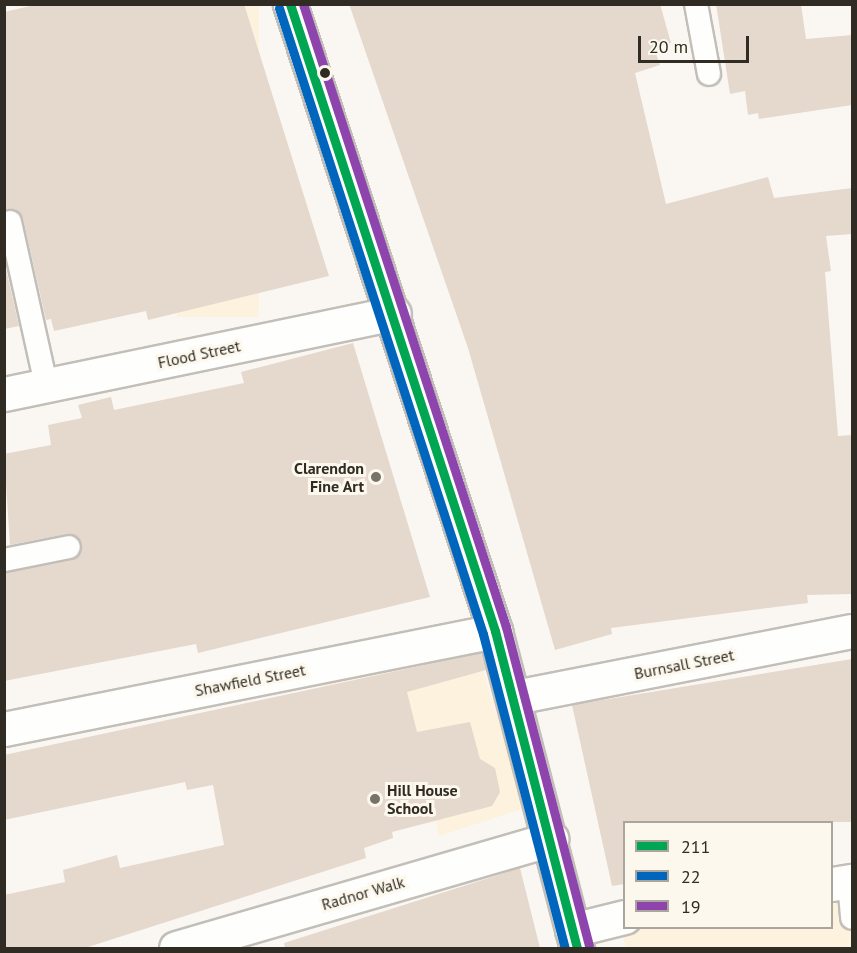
<!DOCTYPE html>
<style>
body{margin:0}
#map{position:relative;width:857px;height:953px;overflow:hidden;background:#faf7f2;font-family:"PT Sans",sans-serif}
div>[style]{position:absolute}
[style*='--x']{left:calc(var(--x)*1px);top:calc(var(--y)*1px);width:calc(var(--w)*1px);rotate:calc(var(--a)*1deg)}
.built>*{inset:0;background:#fcf2de;transform-origin:0 0}
.building>*{inset:0;background:#e5d8cd}
.roads{filter:drop-shadow(2px 0 #c2beb8) drop-shadow(-2px 0 #c2beb8) drop-shadow(0 2px #c2beb8) drop-shadow(0 -2px #c2beb8)}
.service>*{height:22px;margin:-11px;padding:0 11px;transform-origin:11px;border-radius:11px;background:#fefefd}
.minor>*{height:33px;margin:-16.5px;padding:0 16.5px;transform-origin:16.5px;border-radius:16.5px;background:#fefefd}
.primary>*{height:33px;margin:-16.5px;padding:0 16.5px;transform-origin:16.5px;border-radius:16.5px;background:#fefefd}
.bus-1>*{height:9px;margin:-4.5px;padding:0 4.5px;transform-origin:4.5px;border-radius:4.5px;background:#00a651}
.bus-2>*{height:9px;margin:-4.5px;padding:0 4.5px;transform-origin:4.5px;border-radius:4.5px;background:#0065bd}
.bus-3>*{height:9px;margin:-4.5px;padding:0 4.5px;transform-origin:4.5px;border-radius:4.5px;background:#8e44ad}
.dots>*{width:16px;height:16px;translate:-50% -50%;box-sizing:border-box;border:3px solid #fdf8ee;border-radius:50%}
span{translate:-50% -50%;white-space:nowrap;text-align:center;line-height:1.15;-webkit-text-stroke:6px #fdf8ee;paint-order:stroke}
.street-label{font-size:16px;color:#312c23}
.poi-label{font-size:16px;color:#312c23;font-weight:700}
.right{translate:-100% -50%;text-align:right}
.left{translate:0 -50%;text-align:left}
.frame{position:absolute;inset:0;border:6px solid #312c23;pointer-events:none}
.legend{position:absolute;left:623px;top:821px;width:210px;height:108px;box-sizing:border-box;background:#fdf8ee;border:2px solid #aba69d;margin:0;padding:8px 10px;list-style:none;font-size:18px;color:#312c23}
.legend li{display:flex;align-items:center;gap:12px;height:30px}
.legend b{width:30px;border:2px solid #aba69d}
.scale{position:absolute;left:638px;top:36px;width:111px;height:27px;box-sizing:border-box;border:3px solid #312c23;border-top:0;padding-left:8px;font-size:18px;line-height:21px;white-space:nowrap;color:#312c23;-webkit-text-stroke:4px #fdf8ee;paint-order:stroke}
</style>
<div id="map">
<div class="built">
<div style="left:177px;top:5px;width:82px;height:312px"></div>
<div style="clip-path:polygon(473px 637px,525px 808px,439px 836px,436px 821px,393px 830px,393px 838px,364px 848px,366px 858px,314px 873px,323px 691px,319px 674px)"></div>
<div style="clip-path:polygon(852px 896px,852px 948px,626px 948px,621px 928px,832px 928px,832px 897px)"></div>
</div>
<div class="building">
<div style="clip-path:polygon(39px 4px,244px 4px,329px 276px,148px 320px,146px 311px,54px 331px,51px 319px,46px 320px,23px 219px,15px 209px,4px 210px,4px 12px)"></div>
<div style="clip-path:polygon(349px 4px,660px 4px,671px 43px,654px 48px,660px 65px,635px 73px,666px 204px,768px 177px,774px 198px,852px 188px,852px 234px,826px 236px,831px 271px,825px 272px,838px 436px,852px 435px,852px 594px,807px 595px,808px 603px,611px 628px,612px 634px,555px 650px,468px 348px)"></div>
<div style="clip-path:polygon(716px 4px,801px 4px,806px 39px,852px 35px,852px 105px,759px 119px,758px 113px,748px 115px,745px 91px,730px 94px)"></div>
<div style="clip-path:polygon(4px 260px,19px 326px,4px 329px)"></div>
<div style="clip-path:polygon(353px 343px,430px 597px,198px 653px,196px 644px,4px 681px,4px 573px,72px 560px,82px 545px,67px 534px,10px 545px,4px 454px,51px 445px,48px 425px,82px 418px,78px 405px,111px 397px,114px 410px,244px 383px,241px 372px)"></div>
<div style="clip-path:polygon(481px 653px,486px 670px,407px 692px,417px 732px,470px 722px,480px 759px,495px 768px,500px 792px,492px 806px,392px 832px,393px 838px,364px 848px,366px 858px,85px 948px,4px 948px,4px 895px,65px 882px,63px 870px,117px 855px,120px 868px,224px 845px,213px 785px,187px 790px,185px 782px,4px 820px,4px 755px)"></div>
<div style="clip-path:polygon(852px 659px,852px 822px,624px 822px,624px 884px,612px 886px,572px 705px)"></div>
<div style="clip-path:polygon(520px 868px,540px 948px,285px 948px,284px 943px)"></div>
</div>
<div class="roads">
<div class="service">
<div style="--x:696;--y:4;--w:71;--a:79.5"></div>
<div style="--x:10;--y:222;--w:167;--a:77.5"></div>
<div style="--x:4;--y:560;--w:66;--a:-11.3"></div>
<div style="--x:849;--y:882;--w:36;--a:85"></div>
</div>
<div class="minor">
<div style="--x:4;--y:394;--w:398;--a:-11.7"></div>
<div style="--x:515;--y:697;--w:343;--a:-11.1"></div>
<div style="--x:4;--y:729;--w:501;--a:-11.29"></div>
<div style="--x:832;--y:884;--w:20;--a:-9"></div>
<div style="--x:572;--y:930;--w:54;--a:-14"></div>
<div style="--x:176;--y:948;--w:391;--a:-16.2"></div>
</div>
<div class="primary">
<div style="--x:290;--y:4;--w:660;--a:71.89"></div>
<div style="--x:495;--y:631;--w:327;--a:75.5"></div>
</div>
</div>
<div class="bus-1">
<div style="--x:290;--y:4;--w:660;--a:71.89"></div>
<div style="--x:495;--y:631;--w:327;--a:75.5"></div>
</div>
<div class="bus-2">
<div style="--x:279;--y:8;--w:658;--a:71.95"></div>
<div style="--x:483;--y:634;--w:325;--a:75.4"></div>
</div>
<div class="bus-3">
<div style="--x:303;--y:4;--w:655;--a:71.95"></div>
<div style="--x:506;--y:627;--w:329;--a:75.4"></div>
</div>
<div class="dots">
<div style="left:325px;top:73px;background:#312c23"></div>
<div style="left:376px;top:477px;background:#77736b"></div>
<div style="left:375px;top:799px;background:#77736b"></div>
</div>
<div class="street-label">
<span style="left:199px;top:354px;rotate:-12deg">Flood Street</span>
<span style="left:684px;top:664px;rotate:-11deg">Burnsall Street</span>
<span style="left:250px;top:680px;rotate:-11deg">Shawfield Street</span>
<span style="left:363px;top:893px;rotate:-16deg">Radnor Walk</span>
</div>
<div class="poi-label">
<span class="right" style="left:364px;top:477px">Clarendon<br>Fine Art</span>
<span class="left" style="left:387px;top:799px">Hill House<br>School</span>
</div>
<div class="frame"></div>
<ul class="legend">
<li><b style="height:8px;background:#00a651"></b>211</li>
<li><b style="height:8px;background:#0065bd"></b>22</li>
<li><b style="height:8px;background:#8e44ad"></b>19</li>
</ul>
<div class="scale">20 m</div>
</div>
